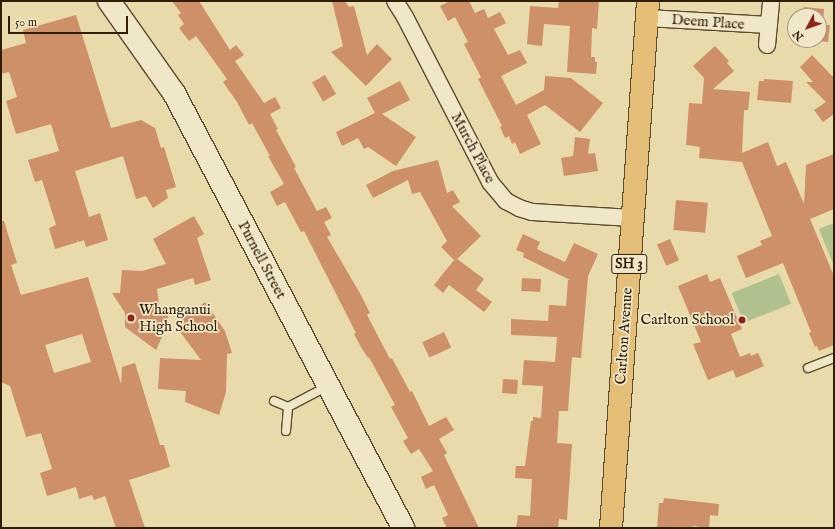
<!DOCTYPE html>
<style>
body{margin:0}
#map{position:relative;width:835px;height:529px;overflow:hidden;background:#e8daab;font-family:"IM FELL English",serif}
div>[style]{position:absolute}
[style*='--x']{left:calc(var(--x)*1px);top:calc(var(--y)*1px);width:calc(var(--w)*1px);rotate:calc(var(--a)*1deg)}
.green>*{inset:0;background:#b1c18d;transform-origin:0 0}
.building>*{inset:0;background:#cd9069;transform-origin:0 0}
.roads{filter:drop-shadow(1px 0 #5d4c2f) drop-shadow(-1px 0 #5d4c2f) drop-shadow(0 1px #5d4c2f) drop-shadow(0 -1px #5d4c2f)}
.service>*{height:8px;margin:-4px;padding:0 4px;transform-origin:4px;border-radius:4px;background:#f0e7c8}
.minor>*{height:16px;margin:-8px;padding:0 8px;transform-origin:8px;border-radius:8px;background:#f0e7c8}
.secondary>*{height:22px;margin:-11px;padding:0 11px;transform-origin:11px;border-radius:11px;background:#f0e7c8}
.trunk>*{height:22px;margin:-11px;padding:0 11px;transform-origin:11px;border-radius:11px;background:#e4bd76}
.dots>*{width:11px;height:11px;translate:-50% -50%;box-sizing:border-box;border:2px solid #f0e7c8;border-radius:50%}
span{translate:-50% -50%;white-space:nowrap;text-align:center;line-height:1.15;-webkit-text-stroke:3.5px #f0e7c8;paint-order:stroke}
.shield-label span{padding:1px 3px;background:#f0e7c8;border:1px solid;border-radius:3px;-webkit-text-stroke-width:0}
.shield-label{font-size:14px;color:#2f1d06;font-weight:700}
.street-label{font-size:15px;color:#2f1d06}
.poi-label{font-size:15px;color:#2f1d06}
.left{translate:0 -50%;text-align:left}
.right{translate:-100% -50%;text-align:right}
.frame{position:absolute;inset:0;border:2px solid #2f1d06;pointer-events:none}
.north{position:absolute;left:787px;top:8px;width:40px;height:40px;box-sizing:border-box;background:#f0e7c8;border:1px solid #a3967a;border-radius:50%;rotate:229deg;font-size:11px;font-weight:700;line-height:16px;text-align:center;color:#2f1d06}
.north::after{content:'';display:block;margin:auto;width:14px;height:18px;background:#8f2418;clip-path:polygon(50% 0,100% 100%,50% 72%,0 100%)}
.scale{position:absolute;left:8px;top:16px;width:120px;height:18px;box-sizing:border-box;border:2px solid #2f1d06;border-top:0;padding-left:5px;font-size:12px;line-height:14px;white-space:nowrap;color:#2f1d06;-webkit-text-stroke:3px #f0e7c8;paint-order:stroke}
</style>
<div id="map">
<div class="green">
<div style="clip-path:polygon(834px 223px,834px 266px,819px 229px)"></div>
<div style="left:779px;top:274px;width:32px;height:51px;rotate:68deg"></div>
</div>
<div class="building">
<div style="clip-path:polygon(172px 1px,199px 1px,230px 50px,236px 45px,244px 55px,235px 61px,264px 103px,275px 97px,281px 108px,270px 114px,278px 129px,276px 130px,296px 167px,294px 168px,317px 211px,326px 207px,332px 218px,324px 222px,331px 235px,327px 237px,361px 295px,370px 313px,367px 315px,390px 359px,392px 358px,410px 392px,412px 391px,429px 426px,446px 417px,454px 430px,439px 439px,447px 453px,444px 455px,479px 528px,447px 528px,442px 518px,448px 515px,434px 485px,426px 489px,421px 477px,433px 471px,419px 449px,411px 454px,403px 441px,408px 438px,391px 407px,395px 405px,369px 357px,368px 358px,361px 347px,354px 334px,356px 333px,304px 231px,301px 232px,285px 202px,277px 206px,270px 192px,284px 184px,268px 156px,270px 156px,252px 123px,249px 125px,237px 102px,223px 82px,227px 79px,196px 36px,189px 41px,179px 28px,184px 24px,178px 15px,181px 13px)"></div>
<div style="clip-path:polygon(332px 1px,345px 1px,349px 7px,354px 6px,367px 55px,377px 44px,392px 59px,366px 86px,331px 52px,343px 46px)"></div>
<div style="clip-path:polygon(450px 1px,469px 1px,475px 13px,484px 9px,488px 18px,500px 12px,506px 23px,494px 29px,508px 55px,520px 50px,527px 63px,501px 76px,516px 105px,544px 90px,545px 76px,571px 78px,603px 103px,580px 132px,545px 105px,527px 115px,541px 144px,520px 154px,515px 142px,512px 144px,509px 136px,505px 138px,500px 127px,502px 126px,478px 79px,481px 77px,464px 44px,468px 42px,455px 17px,448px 21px,440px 6px)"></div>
<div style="clip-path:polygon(559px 1px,599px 1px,597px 29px,592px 28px,591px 57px,595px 57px,595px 62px,597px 62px,596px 74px,567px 72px,570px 26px,544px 24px,542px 46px,527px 44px,530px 6px,558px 8px)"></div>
<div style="clip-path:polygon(804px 7px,824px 9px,823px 25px,830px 25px,828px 42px,806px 40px,819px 40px,819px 16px,803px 16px)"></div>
<div style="clip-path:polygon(76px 15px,111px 128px,141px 120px,155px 128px,161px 148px,164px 147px,176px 187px,166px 190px,168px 198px,153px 208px,146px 196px,136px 199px,123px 156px,75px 171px,89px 217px,100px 213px,108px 240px,86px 247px,84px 240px,79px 242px,77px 239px,78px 242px,55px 249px,49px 228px,56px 225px,42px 180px,35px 182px,28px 160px,59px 151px,51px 124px,16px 134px,6px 101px,17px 97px,9px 72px,1px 74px,1px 50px,26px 43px,23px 30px)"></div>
<div style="clip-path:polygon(715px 46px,729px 61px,727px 63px,734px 71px,713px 89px,750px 92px,748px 110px,744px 110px,742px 153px,768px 142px,777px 166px,786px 162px,804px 204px,806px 165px,834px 154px,834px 209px,810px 219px,834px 276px,834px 345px,819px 351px,817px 346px,815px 347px,809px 333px,811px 332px,783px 263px,746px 278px,737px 256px,762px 245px,760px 241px,772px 236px,742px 162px,699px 158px,700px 147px,686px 145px,689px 103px,702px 104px,704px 78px,693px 66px)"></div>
<div style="clip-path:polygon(812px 55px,834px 78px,834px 114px,823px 122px,814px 110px,826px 102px,806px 82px,813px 82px,800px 67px)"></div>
<div style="left:325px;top:75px;width:22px;height:15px;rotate:60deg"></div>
<div style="clip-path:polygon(764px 79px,793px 81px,791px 103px,757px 100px,759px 81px,764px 81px)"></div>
<div style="clip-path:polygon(400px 81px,410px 100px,382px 114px,416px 137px,396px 166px,368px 147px,364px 149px,358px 138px,342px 146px,336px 132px,375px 113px,367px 98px)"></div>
<div style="clip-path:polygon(575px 137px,590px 139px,588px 154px,595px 153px,598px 171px,564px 176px,561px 158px,573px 156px)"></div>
<div style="clip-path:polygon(438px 160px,447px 193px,453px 190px,460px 202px,452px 206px,481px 236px,457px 259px,484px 279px,476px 290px,492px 302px,484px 312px,449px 285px,443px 293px,434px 285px,454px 260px,441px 247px,447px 241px,420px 192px,412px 194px,408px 180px,373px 198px,366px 185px,393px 171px)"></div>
<div style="left:676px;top:200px;width:32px;height:30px;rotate:5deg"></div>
<div style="clip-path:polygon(194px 216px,204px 234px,197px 238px,211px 280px,195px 285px,193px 278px,157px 289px,160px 312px,169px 314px,166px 328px,156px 350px,125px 327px,125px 313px,112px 293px,120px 293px,122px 270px,142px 271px,166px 264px,153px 239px)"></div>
<div style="clip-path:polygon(evenodd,1px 221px,4px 221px,17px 263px,11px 265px,21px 295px,88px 277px,121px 384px,122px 367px,135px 363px,160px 445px,164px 445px,170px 467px,129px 480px,145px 528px,116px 528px,105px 496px,94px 500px,92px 495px,79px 499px,76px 487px,47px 496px,40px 473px,52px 469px,41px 433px,26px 437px,10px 386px,1px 382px,1px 221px,82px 334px,91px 362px,54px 373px,45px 345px,82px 334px)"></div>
<div style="clip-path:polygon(523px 234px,540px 242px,537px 249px,565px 262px,574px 243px,598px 254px,588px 276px,581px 358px,572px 357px,568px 411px,559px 411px,557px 443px,572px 444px,567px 520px,559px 519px,558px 528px,516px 528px,518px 515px,530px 516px,532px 479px,515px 478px,516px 466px,525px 466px,531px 421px,533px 421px,533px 417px,541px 418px,543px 386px,522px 385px,524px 360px,555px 362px,557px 337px,511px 335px,511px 319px,548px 321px,549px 305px,566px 306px,568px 280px,570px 280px,523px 257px,524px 253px,516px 250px)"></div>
<div style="left:670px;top:239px;width:23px;height:14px;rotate:67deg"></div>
<div style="clip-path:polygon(707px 274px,710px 282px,720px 278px,734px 311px,742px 329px,731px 334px,740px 357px,750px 353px,751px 356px,758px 353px,764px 366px,736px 378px,733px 370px,708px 380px,693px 344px,701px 342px,678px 286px)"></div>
<div style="left:522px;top:278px;width:19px;height:13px;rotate:3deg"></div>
<div style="clip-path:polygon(205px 302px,225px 331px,232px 353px,227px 354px,226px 392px,219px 415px,185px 402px,186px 391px,158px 389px,160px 358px,201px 360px,175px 325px)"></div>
<div style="left:444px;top:332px;width:17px;height:24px;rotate:65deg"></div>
<div style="left:503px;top:379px;width:15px;height:14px;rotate:4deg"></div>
<div style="clip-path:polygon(664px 498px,719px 504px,718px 516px,710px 515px,709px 528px,693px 526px,693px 528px,657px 528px,659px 503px,663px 503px)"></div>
</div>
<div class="roads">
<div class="service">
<div style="--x:808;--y:368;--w:28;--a:-21"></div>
<div style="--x:274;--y:401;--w:15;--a:23"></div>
<div style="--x:286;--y:431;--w:24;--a:-85"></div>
<div style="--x:288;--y:407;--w:45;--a:-27.7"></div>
</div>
<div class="minor">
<div style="--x:395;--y:1;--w:19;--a:58"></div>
<div style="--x:405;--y:17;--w:186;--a:62.7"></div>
<div style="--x:490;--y:182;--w:25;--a:50"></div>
<div style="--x:506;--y:201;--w:15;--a:28"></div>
<div style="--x:519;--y:208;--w:14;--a:17"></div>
<div style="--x:532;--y:212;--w:100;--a:3.4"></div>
<div style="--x:647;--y:18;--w:122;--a:3.3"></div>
<div style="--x:767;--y:45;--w:42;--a:-84.6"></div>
</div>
<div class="secondary">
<div style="--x:109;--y:1;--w:113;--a:54.8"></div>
<div style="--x:174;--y:93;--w:492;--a:62.2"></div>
</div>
<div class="trunk">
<div style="--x:611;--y:528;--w:528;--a:-85.98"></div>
</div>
</div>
<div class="dots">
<div style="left:131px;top:318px;background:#8f2418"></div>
<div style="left:742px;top:320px;background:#8f2418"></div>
</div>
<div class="shield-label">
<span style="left:629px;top:264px">SH 3</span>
</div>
<div class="street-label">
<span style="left:708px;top:22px;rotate:4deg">Deem Place</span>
<span style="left:473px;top:148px;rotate:62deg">Murch Place</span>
<span style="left:262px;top:260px;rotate:62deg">Purnell Street</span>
<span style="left:624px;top:336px;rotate:-86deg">Carlton Avenue</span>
</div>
<div class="poi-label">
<span class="left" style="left:139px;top:318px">Whanganui<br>High School</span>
<span class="right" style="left:734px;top:320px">Carlton School</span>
</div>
<div class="frame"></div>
<div class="north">N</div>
<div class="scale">50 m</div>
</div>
